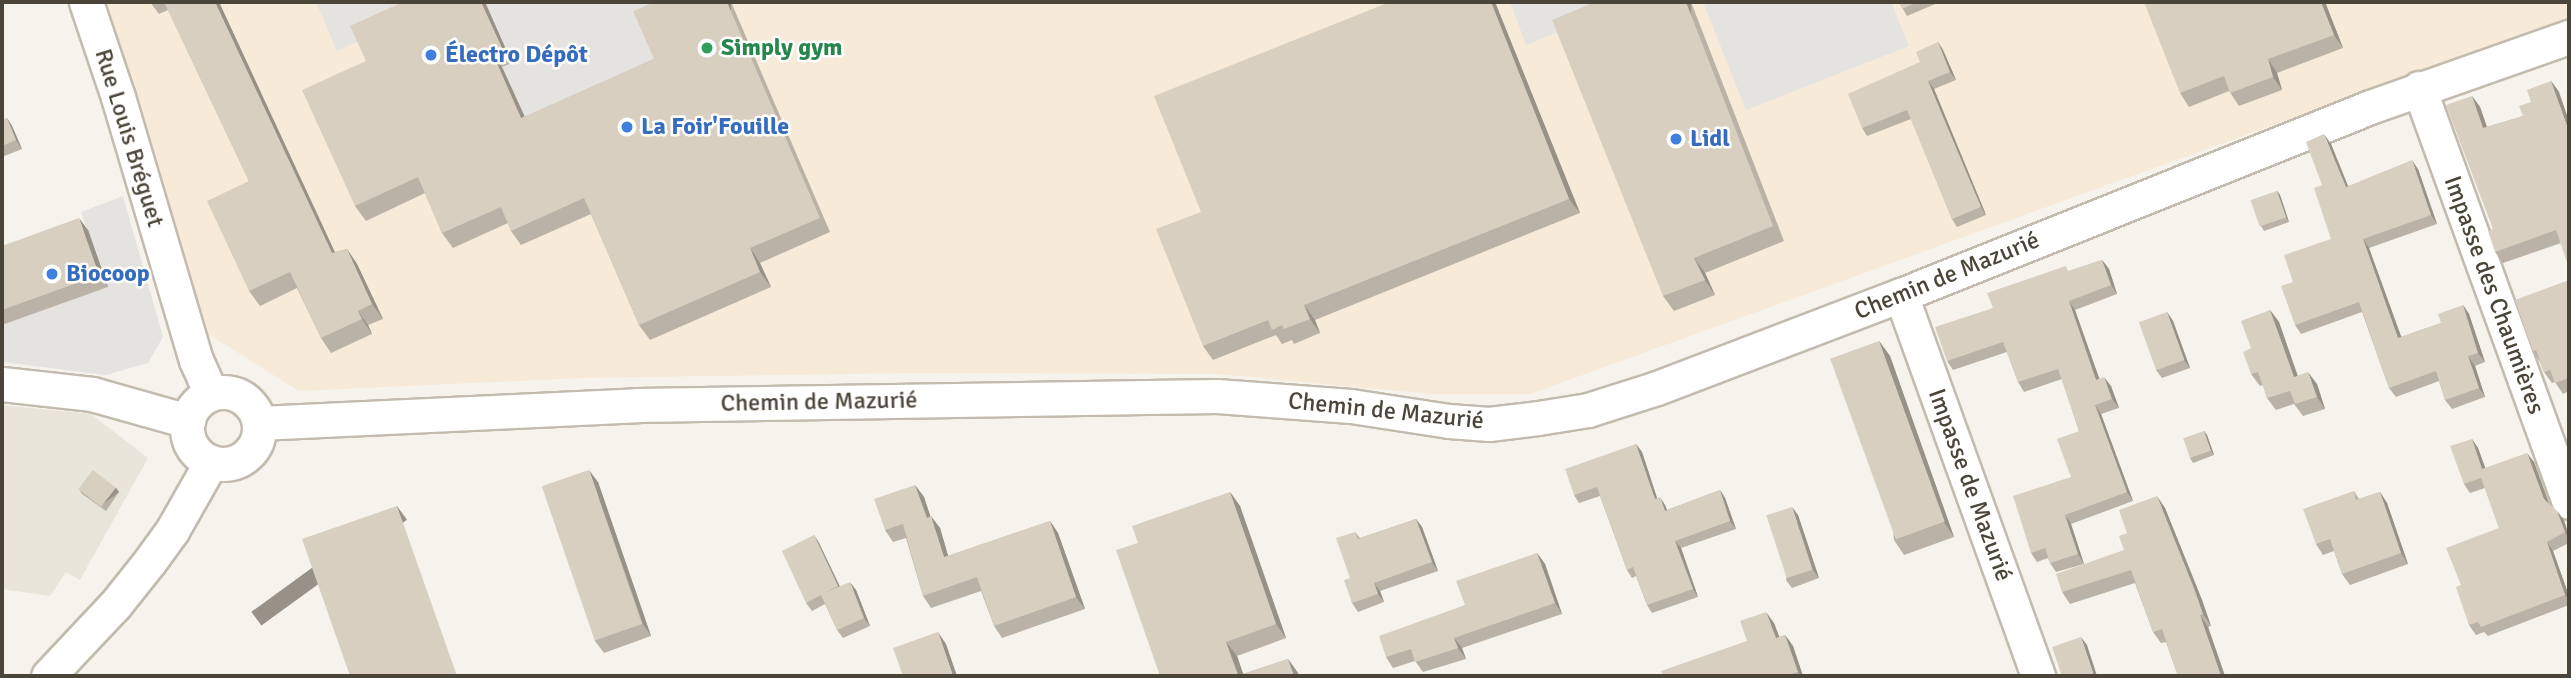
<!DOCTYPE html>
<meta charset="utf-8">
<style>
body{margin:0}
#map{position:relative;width:2571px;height:678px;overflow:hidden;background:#f6f3ec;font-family:Signika,sans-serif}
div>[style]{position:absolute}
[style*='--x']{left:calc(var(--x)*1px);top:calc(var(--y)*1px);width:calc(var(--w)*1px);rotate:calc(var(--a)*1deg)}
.residential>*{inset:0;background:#eae5da}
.commercial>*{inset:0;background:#f7ead8}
.parking>*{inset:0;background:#e5e3e0}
.roads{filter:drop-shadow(2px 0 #c2bbae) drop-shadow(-2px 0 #c2bbae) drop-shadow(0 2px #c2bbae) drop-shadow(0 -2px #c2bbae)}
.minor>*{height:33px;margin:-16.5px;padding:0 16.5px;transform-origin:16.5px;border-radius:16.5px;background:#fff}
.minor>.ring{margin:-16.5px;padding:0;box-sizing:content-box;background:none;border:33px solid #fff;border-radius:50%}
.wall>*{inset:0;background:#bab2a6}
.shaded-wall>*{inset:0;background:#979187;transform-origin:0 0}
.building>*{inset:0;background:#d8cfc1;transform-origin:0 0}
.dots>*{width:19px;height:19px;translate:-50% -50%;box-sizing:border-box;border:4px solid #fff;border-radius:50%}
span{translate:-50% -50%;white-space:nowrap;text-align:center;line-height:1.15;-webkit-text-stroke:5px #fff;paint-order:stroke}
.leisure-label{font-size:24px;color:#27864d;font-weight:700}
.left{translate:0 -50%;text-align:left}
.shop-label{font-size:24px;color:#366cbe;font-weight:700}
.street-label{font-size:24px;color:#4b4439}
.frame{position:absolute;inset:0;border:4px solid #4b4439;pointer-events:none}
</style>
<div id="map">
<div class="residential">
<div style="clip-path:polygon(2px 405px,91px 414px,148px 458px,80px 580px,66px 572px,50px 596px,2px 589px)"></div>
</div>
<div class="commercial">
<div style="clip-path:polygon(99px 2px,2569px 2px,2569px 18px,1530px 394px,1431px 394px,1218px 374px,918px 373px,582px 378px,299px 391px,208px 334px)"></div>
</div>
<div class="parking">
<div style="clip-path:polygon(316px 2px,446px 2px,337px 51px)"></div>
<div style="clip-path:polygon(485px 2px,698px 2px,665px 74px,532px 133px,502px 67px,512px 62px)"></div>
<div style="clip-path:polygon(1510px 2px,1632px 2px,1526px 45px)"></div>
<div style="clip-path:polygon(1703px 2px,1891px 2px,1909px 46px,1746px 110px)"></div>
<div style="clip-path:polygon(123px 196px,163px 337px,148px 363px,106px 375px,2px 362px,2px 325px,107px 287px,81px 212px)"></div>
</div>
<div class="roads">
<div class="minor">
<div style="--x:86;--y:2;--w:100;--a:71.4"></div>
<div style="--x:118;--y:97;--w:274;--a:73.5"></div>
<div style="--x:196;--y:360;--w:37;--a:66"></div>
<div style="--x:2419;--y:88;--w:440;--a:70.1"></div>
<div style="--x:1901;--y:295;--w:405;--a:70.2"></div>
<div style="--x:2;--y:384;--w:91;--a:6.3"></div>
<div style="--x:92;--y:394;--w:100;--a:15.7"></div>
<div class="ring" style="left:187px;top:392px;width:39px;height:39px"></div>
<div style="--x:259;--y:423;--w:378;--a:-2.7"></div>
<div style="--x:637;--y:405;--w:580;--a:-0.89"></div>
<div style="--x:1217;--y:396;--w:134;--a:4.3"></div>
<div style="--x:1351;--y:406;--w:99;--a:8.7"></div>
<div style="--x:1449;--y:421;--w:40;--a:4.3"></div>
<div style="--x:1489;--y:424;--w:49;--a:-7"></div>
<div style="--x:1538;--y:418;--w:51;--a:-9.1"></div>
<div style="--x:1588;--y:410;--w:72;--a:-17.7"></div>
<div style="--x:1657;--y:388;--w:261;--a:-20.9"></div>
<div style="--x:1901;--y:295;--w:505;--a:-21.84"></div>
<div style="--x:2370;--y:107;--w:211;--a:-19.4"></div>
<div style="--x:48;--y:676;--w:98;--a:-46.7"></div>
<div style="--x:115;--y:605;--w:56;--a:-51.5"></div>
<div style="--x:150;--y:561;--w:39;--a:-54"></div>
<div style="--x:173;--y:529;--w:77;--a:-60.4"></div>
</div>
</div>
<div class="wall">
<div style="clip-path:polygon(150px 2px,219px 2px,335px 252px,347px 249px,357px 264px,383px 319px,368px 325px,372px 334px,331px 353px,321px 338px,297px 288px,260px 306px,249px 291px,249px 181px,168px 10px,159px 14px)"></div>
<div style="clip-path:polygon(485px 2px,512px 63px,502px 67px,525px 117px,654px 59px,731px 2px,830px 232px,760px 263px,771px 287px,650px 340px,639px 325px,591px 214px,521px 245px,511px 231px,508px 223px,453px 248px,442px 233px,425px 193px,366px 221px,355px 206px,366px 61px)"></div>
<div style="clip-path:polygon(1390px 2px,1495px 2px,1580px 213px,1315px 320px,1320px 333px,1294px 344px,1292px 340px,1282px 344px,1276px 335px,1213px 360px,1203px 346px,1201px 212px)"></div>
<div style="clip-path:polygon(1691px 2px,1784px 241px,1705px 273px,1715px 295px,1674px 311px,1663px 296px)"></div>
<div style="clip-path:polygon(1899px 2px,1940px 2px,1907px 16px)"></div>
<div style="clip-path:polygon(2325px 2px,2343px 48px,2277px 73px,2282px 90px,2239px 106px,2229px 91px,2189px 107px,2180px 93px)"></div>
<div style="clip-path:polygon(1938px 42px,1943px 50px,1956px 80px,1934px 89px,1986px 215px,1957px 227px,1952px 219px,1911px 119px,1867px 136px,1862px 128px)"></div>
<div style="clip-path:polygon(2551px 81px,2559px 92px,2561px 243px,2503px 263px,2495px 252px,2493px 229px,2472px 96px,2480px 107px,2487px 127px,2523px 116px,2531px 102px)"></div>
<div style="clip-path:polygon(7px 118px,12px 126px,22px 149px,2px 157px,2px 120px)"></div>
<div style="clip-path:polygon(2331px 144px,2348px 186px,2418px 169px,2437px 224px,2369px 248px,2401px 337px,2441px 323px,2463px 305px,2469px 314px,2485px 362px,2475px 366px,2485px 397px,2452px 409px,2445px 400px,2439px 381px,2396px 397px,2389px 388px,2362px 312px,2301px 334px,2295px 325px,2293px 282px,2331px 239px,2322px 185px)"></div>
<div style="clip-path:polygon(2277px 191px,2280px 195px,2289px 222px,2264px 231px,2261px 226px)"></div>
<div style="clip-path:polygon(88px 230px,108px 287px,2px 325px,2px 246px)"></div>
<div style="clip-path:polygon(2102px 260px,2109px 269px,2117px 294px,2075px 310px,2099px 379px,2111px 386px,2119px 408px,2101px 414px,2133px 501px,2071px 524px,2084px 564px,2056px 572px,2050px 563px,2048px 558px,2037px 562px,2031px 553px,2071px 477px,2079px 431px,2062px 379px,2024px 392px,2018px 382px,2007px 352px,1953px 370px,1947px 361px,1993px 308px,2069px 271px)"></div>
<div style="clip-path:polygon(2569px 280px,2569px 391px,2563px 394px,2555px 382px,2552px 383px,2544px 372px,2540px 362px,2533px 351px)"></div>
<div style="clip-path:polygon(2270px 310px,2279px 322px,2298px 376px,2317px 384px,2325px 409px,2303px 416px,2294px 404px,2276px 410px,2267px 398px,2263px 385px,2260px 386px,2251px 374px,2251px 348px)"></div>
<div style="clip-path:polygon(2167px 312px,2173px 321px,2190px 368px,2162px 378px,2156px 370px)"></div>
<div style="clip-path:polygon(1879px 341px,1890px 356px,1954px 537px,1904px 555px,1894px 540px)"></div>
<div style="clip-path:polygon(2204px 431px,2207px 435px,2214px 455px,2193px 463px,2190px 458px)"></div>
<div style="clip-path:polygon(2472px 439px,2478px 448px,2485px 468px,2534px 462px,2549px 503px,2564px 520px,2569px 535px,2569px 543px,2553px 551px,2569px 596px,2569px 605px,2488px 636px,2484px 632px,2476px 635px,2469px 625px,2461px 585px,2499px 528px,2485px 488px,2470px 493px,2464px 484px)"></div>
<div style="clip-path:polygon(1636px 444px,1642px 452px,1657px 498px,1665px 505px,1667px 510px,1720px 490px,1725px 498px,1736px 529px,1681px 548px,1698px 597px,1652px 613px,1647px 605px,1636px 576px,1632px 578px,1627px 570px,1600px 496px,1579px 503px,1574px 495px)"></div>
<div style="clip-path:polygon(598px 482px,651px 636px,604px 653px,595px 641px)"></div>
<div style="clip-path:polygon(915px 485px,924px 497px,930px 516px,940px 528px,948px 556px,1050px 521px,1058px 533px,1085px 609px,1002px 638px,994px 626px,981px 591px,931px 608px,923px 596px,906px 538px,893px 542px,885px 530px)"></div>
<div style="clip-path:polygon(116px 488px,119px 492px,106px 511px,82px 494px,79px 489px)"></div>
<div style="clip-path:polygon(2354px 491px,2359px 499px,2380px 492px,2387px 503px,2408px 564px,2350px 585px,2342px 574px,2334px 551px,2323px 555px,2316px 544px)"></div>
<div style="clip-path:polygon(1230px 492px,1240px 506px,1286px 638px,1237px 656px,1243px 674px,1288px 659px,1298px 673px,1160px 676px,1138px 543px)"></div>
<div style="clip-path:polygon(2165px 508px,2202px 600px,2211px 626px,2208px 627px,2225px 676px,2178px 676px,2166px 642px,2161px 643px,2153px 632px,2135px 583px,2070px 604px,2062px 592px,2124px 550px,2127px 533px)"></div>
<div style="clip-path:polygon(1798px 515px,1819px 578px,1792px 588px,1786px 580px)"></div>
<div style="clip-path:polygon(1416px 519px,1422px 527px,1438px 571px,1380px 591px,1384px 602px,1358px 612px,1352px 603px,1350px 578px,1355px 532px,1360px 538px)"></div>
<div style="clip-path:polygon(814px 535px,819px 543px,840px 587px,856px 590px,870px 626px,843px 638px,837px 630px,825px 604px,812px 611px,806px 603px)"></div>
<div style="clip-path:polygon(1537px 553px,1545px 564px,1562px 614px,1462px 648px,1466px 659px,1423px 672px,1415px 661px,1393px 668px,1386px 657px,1465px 605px)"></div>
<div style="clip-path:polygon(1774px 623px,1779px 637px,1785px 635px,1793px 646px,1803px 676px,1663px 676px,1747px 641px)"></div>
</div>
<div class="shaded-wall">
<div style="clip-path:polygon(215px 2px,219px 2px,342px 268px,332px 253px)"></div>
<div style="clip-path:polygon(481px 2px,485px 2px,512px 63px,502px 48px)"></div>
<div style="left:727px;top:2px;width:4px;height:235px"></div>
<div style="clip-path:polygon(1491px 2px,1495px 2px,1580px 213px,1569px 199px)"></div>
<div style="left:1686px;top:2px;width:5px;height:240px"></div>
<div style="clip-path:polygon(2321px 2px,2325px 2px,2343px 48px,2334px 35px)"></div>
<div style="clip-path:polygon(1938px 42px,1943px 50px,1956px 80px,1950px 72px)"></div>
<div style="clip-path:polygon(492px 52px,502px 67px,532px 133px,521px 118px)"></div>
<div style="clip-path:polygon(2268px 59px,2277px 73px,2282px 90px,2273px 77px)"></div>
<div style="clip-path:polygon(1928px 81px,1934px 89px,1986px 215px,1981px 207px)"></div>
<div style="clip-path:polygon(2551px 81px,2559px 92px,2569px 121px,2569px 132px)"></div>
<div style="clip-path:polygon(2472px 96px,2480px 107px,2491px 139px,2483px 128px)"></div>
<div style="clip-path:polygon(7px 118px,12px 126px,22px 149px,16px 140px)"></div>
<div style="clip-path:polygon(2324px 134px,2331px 144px,2352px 196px,2346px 187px)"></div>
<div style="clip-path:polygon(2412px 160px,2418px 169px,2437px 224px,2431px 215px)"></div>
<div style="clip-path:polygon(2277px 191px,2280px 195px,2289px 222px,2286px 217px)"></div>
<div style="clip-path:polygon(79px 218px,88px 230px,108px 287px,99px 275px)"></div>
<div style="clip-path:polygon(2363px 239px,2369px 248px,2405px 347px,2398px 338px)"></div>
<div style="clip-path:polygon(750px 248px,760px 263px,771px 287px,760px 272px)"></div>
<div style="clip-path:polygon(347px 249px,357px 264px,383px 319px,372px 304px)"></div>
<div style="clip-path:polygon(1694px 258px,1705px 273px,1715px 295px,1705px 280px)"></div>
<div style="clip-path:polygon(2102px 260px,2109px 269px,2117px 294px,2111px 285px)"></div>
<div style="clip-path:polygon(2069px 301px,2075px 310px,2103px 389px,2096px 380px)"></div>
<div style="clip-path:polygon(1304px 305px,1315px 320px,1320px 333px,1310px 319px)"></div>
<div style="clip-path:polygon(2463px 305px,2469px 314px,2485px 362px,2478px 353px)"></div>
<div style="clip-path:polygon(2270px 310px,2279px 322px,2302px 389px,2294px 377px)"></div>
<div style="clip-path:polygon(358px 311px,368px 325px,372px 334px,362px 319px)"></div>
<div style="clip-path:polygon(2167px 312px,2173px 321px,2190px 368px,2184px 360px)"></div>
<div style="clip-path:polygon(1879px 341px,1890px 356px,1954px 537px,1944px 522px)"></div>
<div style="clip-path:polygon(2468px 356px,2475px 366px,2485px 397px,2479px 388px)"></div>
<div style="clip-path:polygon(2308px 372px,2317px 384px,2325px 409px,2317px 397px)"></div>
<div style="clip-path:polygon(2104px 377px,2111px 386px,2119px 408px,2112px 399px)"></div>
<div style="clip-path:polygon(2095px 405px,2101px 414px,2133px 501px,2127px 492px)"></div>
<div style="clip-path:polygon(2204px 431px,2207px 435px,2214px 455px,2211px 451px)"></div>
<div style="clip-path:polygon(2472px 439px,2478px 448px,2489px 478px,2482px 469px)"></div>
<div style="clip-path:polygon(1636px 444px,1642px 452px,1660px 507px,1655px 499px)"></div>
<div style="clip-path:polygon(2527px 453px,2534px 462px,2551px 509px,2544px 499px)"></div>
<div style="clip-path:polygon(589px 470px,598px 482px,651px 636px,643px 624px)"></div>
<div style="clip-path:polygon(915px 485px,924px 497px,935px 530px,927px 518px)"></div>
<div style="left:116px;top:488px;width:5px;height:23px;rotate:53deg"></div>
<div style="clip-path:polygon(1720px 490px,1725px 498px,1736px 529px,1730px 521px)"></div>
<div style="clip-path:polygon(1230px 492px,1240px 506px,1286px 638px,1276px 624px)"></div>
<div style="clip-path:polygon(2380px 492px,2387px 503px,2408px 564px,2401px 553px)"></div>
<div style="clip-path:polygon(2157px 496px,2165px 508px,2202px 600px,2211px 626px,2203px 614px)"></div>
<div style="clip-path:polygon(1660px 497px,1665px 505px,1670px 518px,1665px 511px)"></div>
<div style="left:397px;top:506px;width:17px;height:180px;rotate:54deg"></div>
<div style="clip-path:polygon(1792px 507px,1798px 515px,1819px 578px,1813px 570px)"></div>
<div style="clip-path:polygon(2557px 511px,2564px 520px,2569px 538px,2565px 532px)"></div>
<div style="clip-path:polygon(2065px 515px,2071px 524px,2084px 564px,2078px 554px)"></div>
<div style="clip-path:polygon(931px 516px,940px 528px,952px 569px,944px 557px)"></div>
<div style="clip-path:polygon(1416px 519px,1422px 527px,1438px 571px,1432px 562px)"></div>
<div style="clip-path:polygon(1050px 521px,1058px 533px,1085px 609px,1076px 597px)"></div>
<div style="clip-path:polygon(814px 535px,819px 543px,844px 595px,838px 586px)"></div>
<div style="clip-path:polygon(1675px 541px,1681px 548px,1698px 597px,1693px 589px)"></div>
<div style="clip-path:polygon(2547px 542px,2553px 551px,2569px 596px,2569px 600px,2565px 595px)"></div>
<div style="clip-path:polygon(1537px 553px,1545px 564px,1562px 614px,1555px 603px)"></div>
<div style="clip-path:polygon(850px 582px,856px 590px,870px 626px,864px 618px)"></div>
<div style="clip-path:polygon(1374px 583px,1380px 591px,1384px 602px,1378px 594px)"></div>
<div style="clip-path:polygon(1766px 612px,1774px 623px,1784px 649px,1776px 638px)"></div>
<div style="clip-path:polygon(2200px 615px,2208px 627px,2225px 676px,2221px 676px)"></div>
<div style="clip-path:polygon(938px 632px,946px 644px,957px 676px,953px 676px)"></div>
<div style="clip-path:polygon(1785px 635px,1793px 646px,1803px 676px,1801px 676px,1798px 672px)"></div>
<div style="clip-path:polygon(2081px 637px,2087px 645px,2097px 676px,2094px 676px)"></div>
<div style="clip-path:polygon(1454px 638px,1462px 648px,1466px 659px,1458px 648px)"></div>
<div style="clip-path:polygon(1226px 642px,1237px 656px,1244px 676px,1239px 676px)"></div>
<div style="clip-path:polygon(1288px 659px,1298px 673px,1299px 676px,1294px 676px)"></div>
</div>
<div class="building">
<div style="clip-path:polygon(164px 2px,215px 2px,332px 253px,347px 249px,372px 304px,358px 311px,362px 319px,321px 338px,290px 272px,249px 291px,207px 201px,249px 181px)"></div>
<div style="clip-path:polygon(403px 2px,481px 2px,502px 48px,492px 52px,521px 118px,654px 59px,633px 11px,655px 2px,727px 2px,820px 218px,750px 248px,760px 272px,639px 325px,584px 198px,511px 231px,501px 207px,442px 233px,418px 177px,355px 206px,302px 90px,366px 61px,350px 26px)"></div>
<div style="clip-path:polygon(1390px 2px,1491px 2px,1569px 199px,1304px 305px,1310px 319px,1284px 329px,1282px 325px,1272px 330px,1268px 320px,1203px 346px,1156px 229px,1201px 212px,1154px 96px)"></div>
<div style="clip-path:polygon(1595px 2px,1686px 2px,1773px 226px,1694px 258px,1705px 280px,1663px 296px,1552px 20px)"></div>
<div style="clip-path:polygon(1899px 2px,1918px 2px,1902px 9px)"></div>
<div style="clip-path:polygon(2144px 2px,2321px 2px,2334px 35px,2268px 59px,2273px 77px,2230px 93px,2224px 76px,2180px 93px)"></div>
<div style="clip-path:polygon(1938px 42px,1950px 72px,1928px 81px,1981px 207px,1952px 219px,1907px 110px,1862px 128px,1848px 94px,1920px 62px,1916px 52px)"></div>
<div style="clip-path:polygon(2551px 81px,2569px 132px,2569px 268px,2556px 230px,2495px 252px,2488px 231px,2493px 229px,2446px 105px,2472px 96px,2483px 128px,2523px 116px,2519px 106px,2531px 102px,2527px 90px)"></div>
<div style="clip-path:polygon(7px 118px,16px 140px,2px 146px,2px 120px)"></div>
<div style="clip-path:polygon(2324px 134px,2346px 187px,2412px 160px,2431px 215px,2363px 239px,2398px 338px,2441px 323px,2438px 314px,2463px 305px,2478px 353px,2468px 356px,2479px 388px,2445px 400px,2436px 371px,2389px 388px,2359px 302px,2295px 325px,2281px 286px,2293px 282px,2284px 255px,2331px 239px,2314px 188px,2322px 185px,2306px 142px)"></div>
<div style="left:2277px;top:191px;width:28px;height:28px;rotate:71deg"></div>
<div style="clip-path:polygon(79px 218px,99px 275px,2px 310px,2px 246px)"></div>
<div style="clip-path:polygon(2102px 260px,2111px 285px,2069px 301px,2096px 380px,2104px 377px,2112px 399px,2095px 405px,2127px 492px,2065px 515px,2078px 554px,2050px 563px,2045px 548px,2031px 553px,2013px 496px,2071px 477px,2057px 439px,2079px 431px,2058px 369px,2018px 382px,2003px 342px,1947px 361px,1935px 327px,1993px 308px,1987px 293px,2066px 266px,2068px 271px)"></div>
<div style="clip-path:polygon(2569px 280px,2569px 378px,2555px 383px,2550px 370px,2544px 372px,2536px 350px,2533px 351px,2515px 300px)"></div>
<div style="clip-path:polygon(2270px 310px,2294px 377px,2308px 372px,2317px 397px,2295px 404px,2290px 391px,2267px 398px,2258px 372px,2251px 374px,2243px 352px,2251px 348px,2241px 321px)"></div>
<div style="left:2167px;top:312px;width:51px;height:30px;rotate:70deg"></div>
<div style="left:1879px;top:341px;width:192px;height:52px;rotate:70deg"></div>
<div style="left:2204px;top:431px;width:21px;height:22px;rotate:71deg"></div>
<div style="clip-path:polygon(2472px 439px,2482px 469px,2527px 453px,2544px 499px,2557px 511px,2565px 532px,2547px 542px,2565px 595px,2481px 627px,2478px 622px,2469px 625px,2456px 587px,2461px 585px,2446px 548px,2499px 528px,2481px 478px,2464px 484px,2450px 446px)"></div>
<div style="clip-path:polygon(1636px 444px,1655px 499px,1660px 497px,1665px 511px,1720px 490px,1730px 521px,1675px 541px,1693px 589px,1647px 605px,1633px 567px,1627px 570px,1597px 487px,1574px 495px,1565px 469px)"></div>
<div style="left:93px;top:470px;width:29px;height:24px;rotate:38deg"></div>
<div style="left:589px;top:470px;width:163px;height:50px;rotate:71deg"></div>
<div style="clip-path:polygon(915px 485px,927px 518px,931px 516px,944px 557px,1050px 521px,1076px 597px,994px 626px,977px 577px,923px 596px,903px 524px,885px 530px,874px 499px)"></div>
<div style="clip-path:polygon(2354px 491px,2356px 500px,2380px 492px,2401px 553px,2342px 574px,2330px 539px,2316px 544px,2303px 509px)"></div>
<div style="clip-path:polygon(1230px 492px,1276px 624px,1226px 642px,1238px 676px,1288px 659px,1294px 676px,1160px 676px,1116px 550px,1138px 543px,1132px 526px)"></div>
<div style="clip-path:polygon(2157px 496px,2194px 588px,2203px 614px,2200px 615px,2221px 676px,2178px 676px,2162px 629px,2153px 632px,2131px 570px,2062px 592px,2056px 574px,2124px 550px,2119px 536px,2127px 533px,2119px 510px)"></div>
<div style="clip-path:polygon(397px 506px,457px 676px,350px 676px,302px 539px)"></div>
<div style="left:1792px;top:507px;width:66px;height:27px;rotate:72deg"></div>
<div style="clip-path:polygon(1416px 519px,1432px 562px,1374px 583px,1378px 594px,1352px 603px,1344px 580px,1350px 578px,1336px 538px,1355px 532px,1358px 539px)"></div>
<div style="clip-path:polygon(814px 535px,838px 586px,824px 593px,850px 582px,864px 618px,837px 630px,821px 595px,806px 603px,782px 551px)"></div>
<div style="clip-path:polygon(1537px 553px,1555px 603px,1454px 638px,1458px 648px,1415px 662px,1411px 649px,1386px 657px,1379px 636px,1465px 605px,1456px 581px)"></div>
<div style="clip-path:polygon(1766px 612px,1776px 638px,1785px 635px,1798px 672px,1785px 676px,1663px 676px,1661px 671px,1747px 641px,1740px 621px)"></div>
<div style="clip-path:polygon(938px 632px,953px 676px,903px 676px,893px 648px)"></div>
<div style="clip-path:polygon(2081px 637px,2094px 676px,2062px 676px,2052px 647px)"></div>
</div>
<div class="dots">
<div style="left:707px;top:48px;background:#2e9e5b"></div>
<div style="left:431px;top:55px;background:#3f7fe0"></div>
<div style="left:627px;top:127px;background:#3f7fe0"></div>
<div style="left:1676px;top:139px;background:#3f7fe0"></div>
<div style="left:52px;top:274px;background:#3f7fe0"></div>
</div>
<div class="leisure-label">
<span class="left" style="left:721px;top:48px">Simply gym</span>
</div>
<div class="shop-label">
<span class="left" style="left:445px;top:55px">Électro Dépôt</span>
<span class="left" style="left:641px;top:127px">La Foir'Fouille</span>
<span class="left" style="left:1690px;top:139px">Lidl</span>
<span class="left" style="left:66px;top:274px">Biocoop</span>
</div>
<div class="street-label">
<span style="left:129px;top:138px;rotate:73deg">Rue Louis Bréguet</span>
<span style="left:1947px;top:276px;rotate:-22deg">Chemin de Mazurié</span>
<span style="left:2494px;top:295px;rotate:70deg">Impasse des Chaumières</span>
<span style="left:819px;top:402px;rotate:-1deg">Chemin de Mazurié</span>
<span style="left:1386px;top:411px;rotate:6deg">Chemin de Mazurié</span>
<span style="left:1970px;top:485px;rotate:70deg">Impasse de Mazurié</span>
</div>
<div class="frame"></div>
</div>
